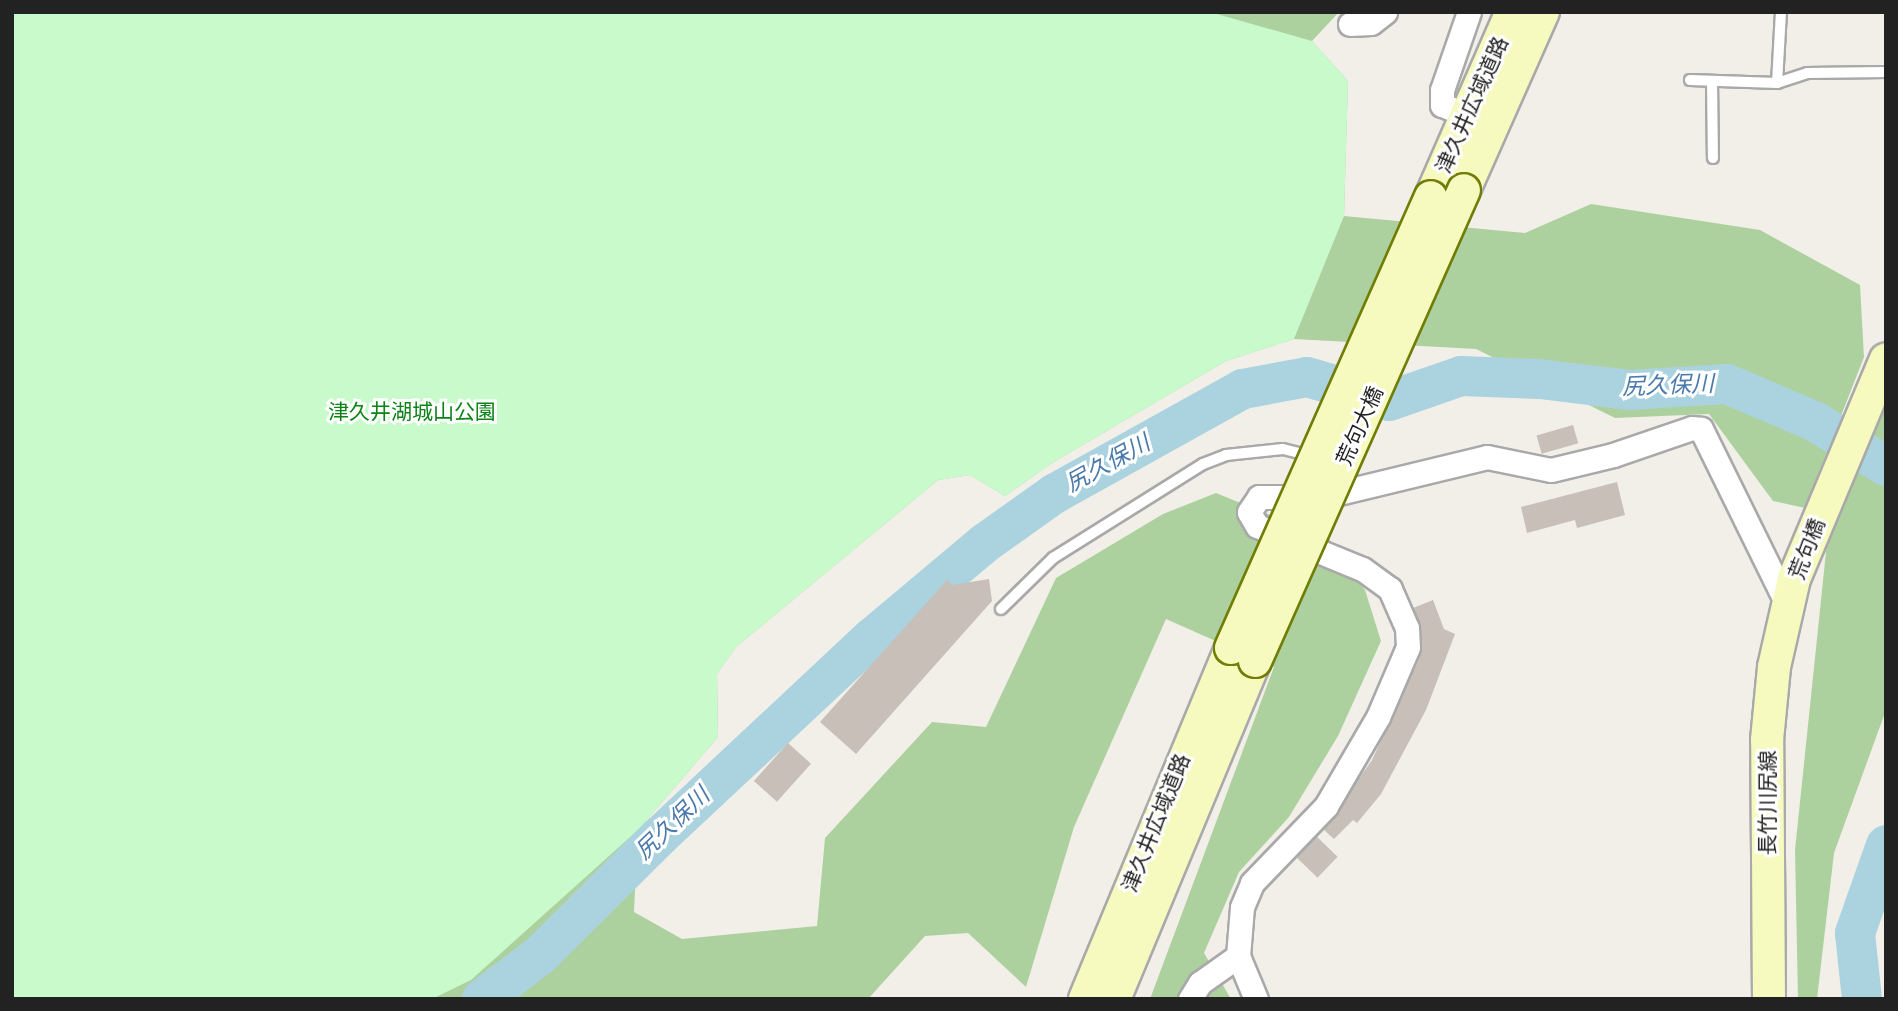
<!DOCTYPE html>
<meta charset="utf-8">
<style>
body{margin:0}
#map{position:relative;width:1898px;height:1011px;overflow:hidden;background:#f2efe9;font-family:Signika,"Noto Sans JP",sans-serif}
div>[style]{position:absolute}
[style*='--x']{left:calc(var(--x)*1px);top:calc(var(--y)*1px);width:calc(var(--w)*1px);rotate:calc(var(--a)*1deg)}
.forest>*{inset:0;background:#add19e}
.park>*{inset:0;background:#c8facc}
.river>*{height:40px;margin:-20px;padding:0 20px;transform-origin:20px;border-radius:20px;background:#aad3df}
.building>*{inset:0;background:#c7bfb8;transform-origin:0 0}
.roads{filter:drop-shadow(2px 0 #a9a9a9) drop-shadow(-2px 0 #a9a9a9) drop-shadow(0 2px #a9a9a9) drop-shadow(0 -2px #a9a9a9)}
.service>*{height:10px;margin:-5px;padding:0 5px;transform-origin:5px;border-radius:5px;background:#fff}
.minor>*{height:23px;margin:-11.5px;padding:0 11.5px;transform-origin:11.5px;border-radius:11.5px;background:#fff}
.secondary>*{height:32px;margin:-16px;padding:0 16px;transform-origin:16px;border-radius:16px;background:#f7fabf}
.bridges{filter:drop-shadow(2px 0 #707d05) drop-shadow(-2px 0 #707d05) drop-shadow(0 2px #707d05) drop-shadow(0 -2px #707d05)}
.secondary-bridge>*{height:32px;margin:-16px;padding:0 16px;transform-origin:16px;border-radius:16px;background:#f7fabf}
span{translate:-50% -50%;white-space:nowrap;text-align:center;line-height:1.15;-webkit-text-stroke:6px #fff;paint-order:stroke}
.street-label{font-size:21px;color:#222}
.park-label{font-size:21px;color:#0c8416}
.water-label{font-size:23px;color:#4a7aab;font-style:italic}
.frame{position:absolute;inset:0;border:14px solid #222;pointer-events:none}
</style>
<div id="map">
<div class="forest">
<div style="clip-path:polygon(12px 12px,1339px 12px,1312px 41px,1348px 81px,1344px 216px,1525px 233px,1591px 204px,1760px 230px,1860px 285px,1864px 357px,1805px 508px,1773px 501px,1709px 414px,1615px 418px,1476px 349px,1294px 339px,1226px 361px,1052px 463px,1005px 496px,970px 475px,938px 480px,736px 647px,717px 674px,718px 737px,638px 830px,634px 912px,682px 939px,817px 926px,825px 838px,932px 722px,986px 727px,1056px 578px,1163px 514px,1216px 493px,1329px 539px,1365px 590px,1381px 641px,1338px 736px,1289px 817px,1239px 872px,1204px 953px,1231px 999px,1150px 999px,1274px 667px,1166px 619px,1074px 827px,1026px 987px,968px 933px,925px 936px,868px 999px,12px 999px)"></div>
<div style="clip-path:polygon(1886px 372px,1886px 710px,1834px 853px,1817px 999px,1798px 999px,1795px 850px,1829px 523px)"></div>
</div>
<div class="park">
<div style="clip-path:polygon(12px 12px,1210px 12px,1312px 41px,1348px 81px,1344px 216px,1294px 339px,1226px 361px,1052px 463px,1005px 496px,970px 475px,938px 480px,736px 647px,717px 674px,718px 737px,638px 830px,471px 980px,432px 999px,12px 999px)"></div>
</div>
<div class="river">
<div style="--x:482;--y:999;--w:71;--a:-37"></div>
<div style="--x:539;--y:956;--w:170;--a:-44.8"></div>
<div style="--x:660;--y:836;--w:291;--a:-43.1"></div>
<div style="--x:873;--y:637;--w:146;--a:-40"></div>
<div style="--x:985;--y:543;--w:85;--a:-35.4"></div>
<div style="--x:1054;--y:494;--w:216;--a:-29.1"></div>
<div style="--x:1243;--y:389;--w:65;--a:-10.6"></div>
<div style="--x:1307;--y:377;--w:85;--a:16.3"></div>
<div style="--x:1389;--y:401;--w:76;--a:-19.1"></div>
<div style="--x:1461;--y:376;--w:79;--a:2.2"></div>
<div style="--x:1540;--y:379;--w:90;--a:7"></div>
<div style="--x:1629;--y:390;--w:98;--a:-3.5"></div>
<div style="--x:1727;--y:384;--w:97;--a:23.1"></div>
<div style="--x:1816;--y:422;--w:83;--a:32.2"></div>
<div style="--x:1862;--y:999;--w:66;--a:-96.1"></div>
<div style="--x:1855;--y:933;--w:93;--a:-70.6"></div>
</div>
<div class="building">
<div style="left:1573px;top:425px;width:19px;height:38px;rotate:74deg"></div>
<div style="clip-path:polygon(1617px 482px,1625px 515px,1577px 528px,1575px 520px,1527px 533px,1521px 507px)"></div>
<div style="clip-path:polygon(989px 579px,992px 601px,856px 754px,820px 722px,947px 580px,952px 585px)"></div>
<div style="clip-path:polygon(1433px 600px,1444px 629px,1455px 634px,1426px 710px,1381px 794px,1357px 823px,1353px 820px,1334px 839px,1323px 829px,1372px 760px,1418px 661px,1421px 627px,1413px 608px)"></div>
<div style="left:788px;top:743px;width:31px;height:51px;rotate:42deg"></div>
<div style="left:1316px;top:836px;width:30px;height:29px;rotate:44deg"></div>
</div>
<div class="roads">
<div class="service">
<div style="--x:1690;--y:80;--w:87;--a:2"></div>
<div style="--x:1777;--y:83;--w:32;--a:-18"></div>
<div style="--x:1807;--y:73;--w:79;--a:-0.7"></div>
<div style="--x:1712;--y:81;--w:77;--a:89.3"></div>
<div style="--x:1777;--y:83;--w:71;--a:-86.8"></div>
<div style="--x:1001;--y:609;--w:73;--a:-44.4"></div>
<div style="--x:1053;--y:558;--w:177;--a:-32.1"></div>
<div style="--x:1203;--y:464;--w:25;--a:-21"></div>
<div style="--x:1226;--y:455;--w:57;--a:-6"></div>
<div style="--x:1283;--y:449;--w:30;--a:14"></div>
</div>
<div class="minor">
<div style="--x:1350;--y:24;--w:21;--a:-3"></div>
<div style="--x:1371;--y:23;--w:18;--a:-38"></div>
<div style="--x:1467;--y:115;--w:27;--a:-158"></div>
<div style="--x:1442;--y:105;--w:15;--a:-90"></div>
<div style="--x:1442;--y:90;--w:83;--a:-70.9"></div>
<div style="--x:1238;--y:956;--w:49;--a:-85.3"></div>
<div style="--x:1242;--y:907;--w:26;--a:-67"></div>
<div style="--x:1252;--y:883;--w:107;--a:-46.1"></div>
<div style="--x:1326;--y:806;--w:103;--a:-59.7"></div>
<div style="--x:1378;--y:717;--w:76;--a:-66.8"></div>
<div style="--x:1408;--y:647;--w:19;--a:-93"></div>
<div style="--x:1407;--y:628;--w:43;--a:-113.6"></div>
<div style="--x:1390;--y:589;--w:34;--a:-144"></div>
<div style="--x:1362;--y:569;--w:113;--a:-157.7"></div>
<div style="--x:1257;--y:526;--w:16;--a:-120"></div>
<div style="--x:1249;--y:512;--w:18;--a:-56"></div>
<div style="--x:1259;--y:497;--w:63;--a:0"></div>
<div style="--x:1322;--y:497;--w:170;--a:-13.6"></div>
<div style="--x:1487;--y:457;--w:65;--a:11.5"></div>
<div style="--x:1551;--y:470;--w:64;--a:-13.6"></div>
<div style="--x:1613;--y:455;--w:83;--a:-18.9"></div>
<div style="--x:1692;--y:428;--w:9;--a:6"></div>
<div style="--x:1701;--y:429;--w:202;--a:63.8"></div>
<div style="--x:1190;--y:999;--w:19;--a:-58"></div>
<div style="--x:1200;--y:983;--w:47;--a:-35.4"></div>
<div style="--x:1238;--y:956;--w:47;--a:67.3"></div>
</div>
<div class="secondary">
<div style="--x:1464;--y:190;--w:195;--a:-66.1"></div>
<div style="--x:1431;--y:197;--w:202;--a:-66.4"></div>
<div style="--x:1085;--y:999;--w:380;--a:-67.4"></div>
<div style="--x:1114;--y:999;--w:366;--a:-67.4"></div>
<div style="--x:1769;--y:999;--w:259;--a:-90.4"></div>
<div style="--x:1767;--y:740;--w:73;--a:-84.5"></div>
<div style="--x:1774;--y:667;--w:90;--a:-77.2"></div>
<div style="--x:1794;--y:579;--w:238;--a:-67.3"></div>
</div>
</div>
<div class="bridges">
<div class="secondary-bridge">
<div style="--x:1231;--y:648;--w:493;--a:-66.1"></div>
<div style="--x:1255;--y:661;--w:515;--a:-66.07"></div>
</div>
</div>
<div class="street-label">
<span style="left:1472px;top:105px;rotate:-66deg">津久井広域道路</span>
<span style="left:1360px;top:426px;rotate:-66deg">荒句大橋</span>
<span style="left:1807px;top:549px;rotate:-69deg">荒句橋</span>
<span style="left:1768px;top:803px;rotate:-90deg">長竹川尻線</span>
<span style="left:1156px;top:823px;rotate:-68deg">津久井広域道路</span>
</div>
<div class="park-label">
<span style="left:412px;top:412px">津久井湖城山公園</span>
</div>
<div class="water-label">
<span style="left:1668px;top:386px;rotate:-2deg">尻久保川</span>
<span style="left:1108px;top:464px;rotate:-29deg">尻久保川</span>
<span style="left:673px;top:824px;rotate:-44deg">尻久保川</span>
</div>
<div class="frame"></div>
</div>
